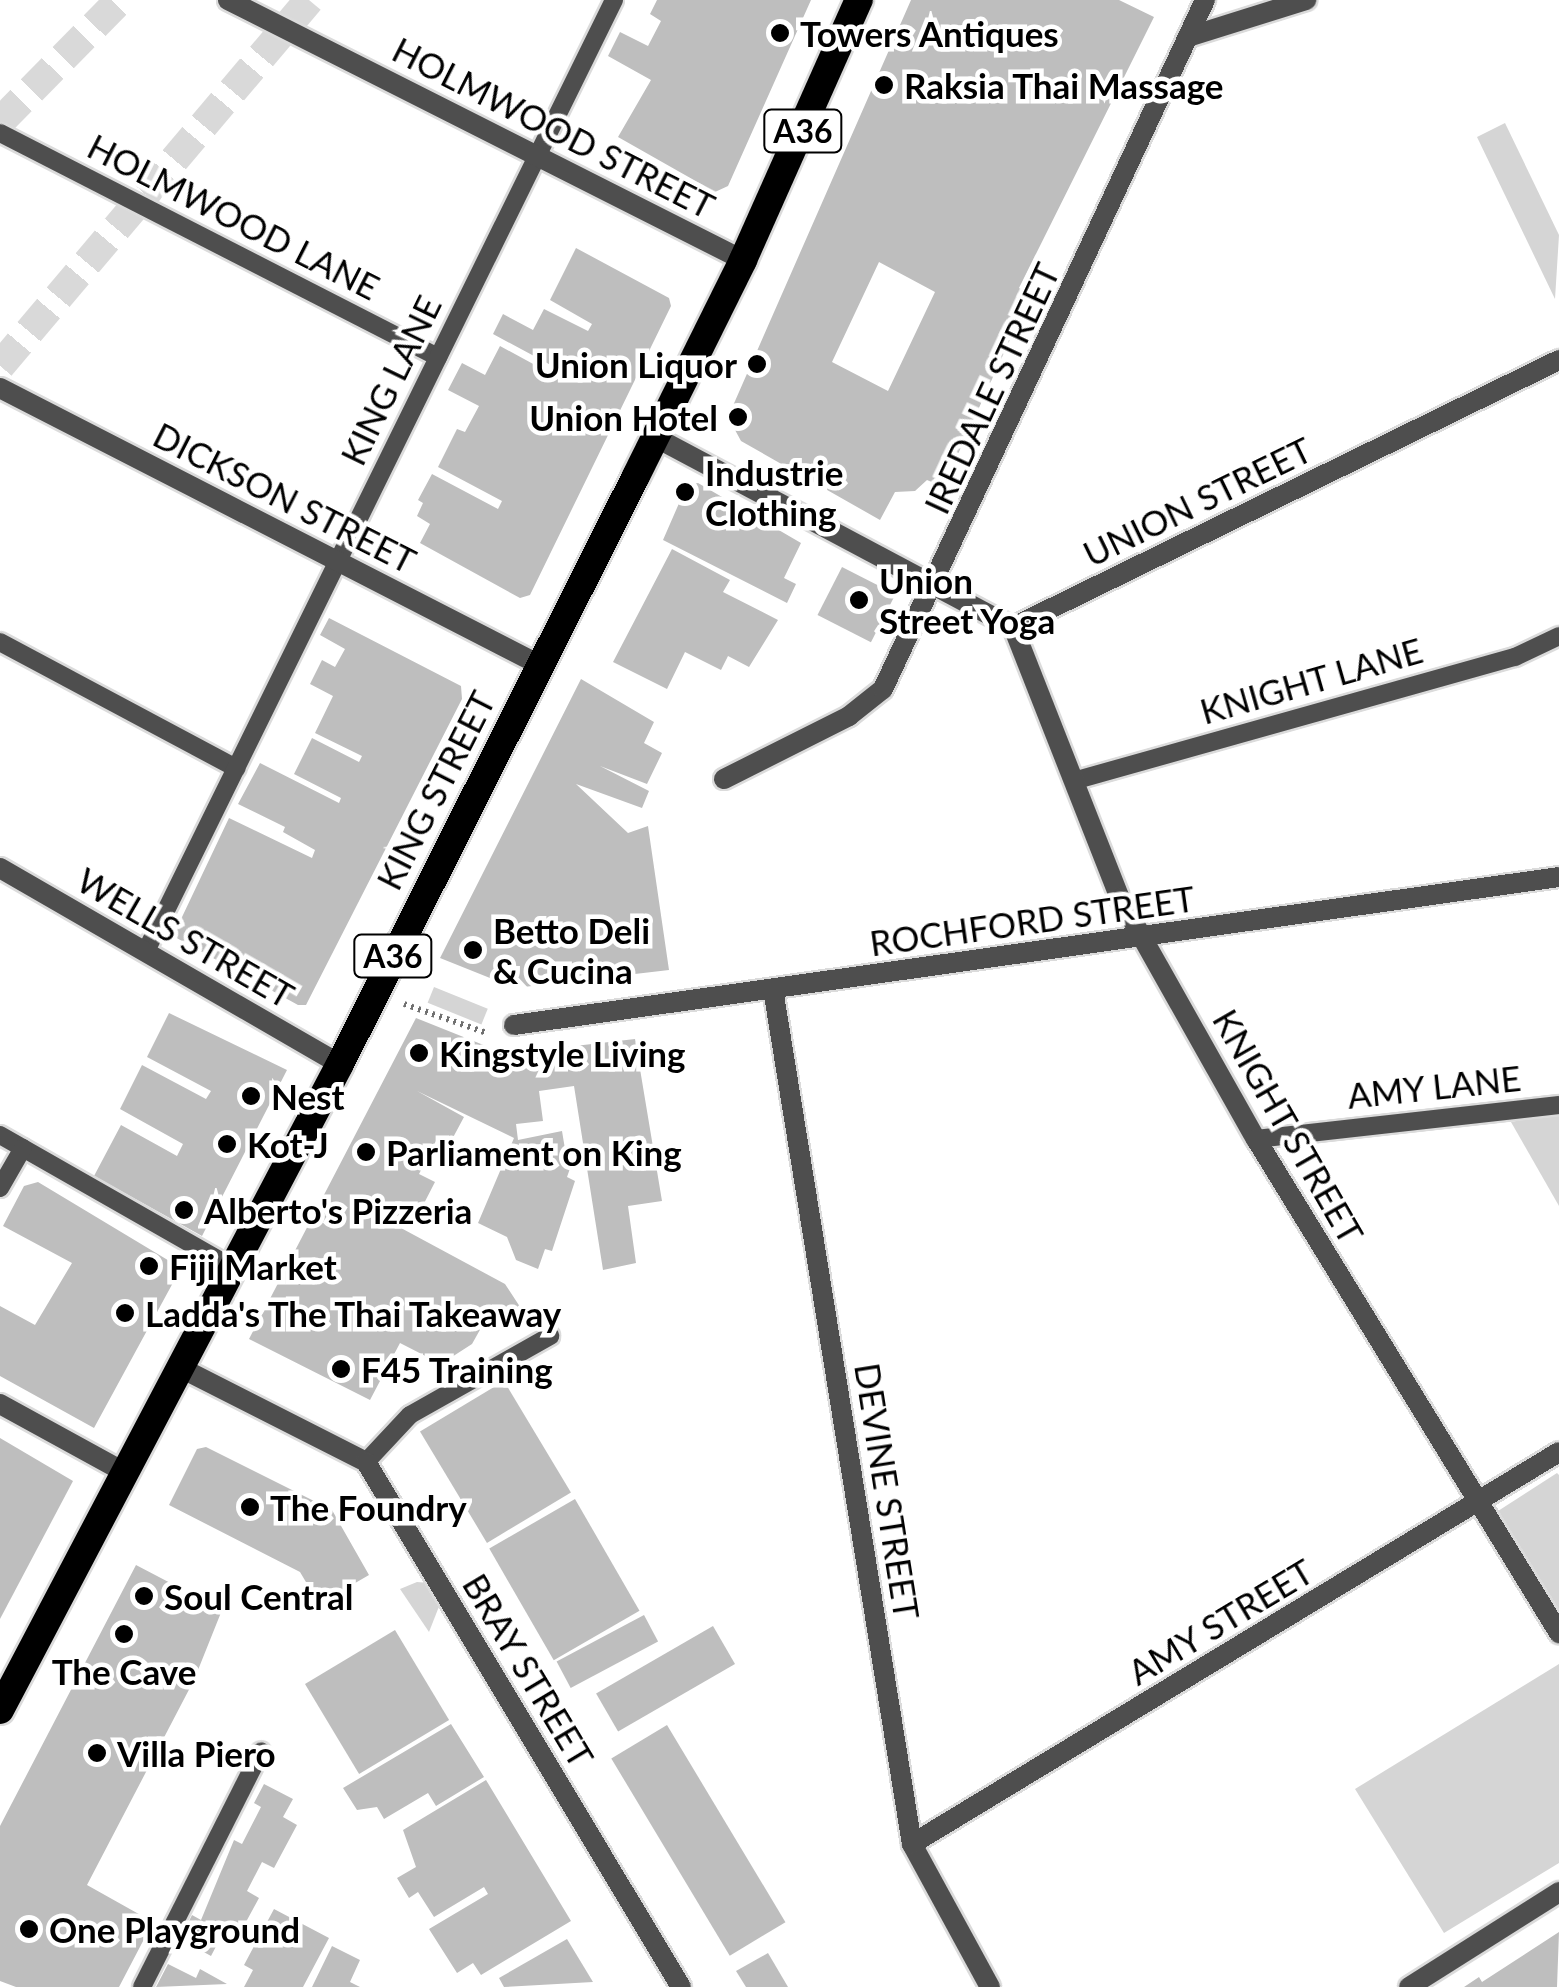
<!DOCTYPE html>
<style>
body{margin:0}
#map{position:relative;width:1559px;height:1987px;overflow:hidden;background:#fff;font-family:Lato,sans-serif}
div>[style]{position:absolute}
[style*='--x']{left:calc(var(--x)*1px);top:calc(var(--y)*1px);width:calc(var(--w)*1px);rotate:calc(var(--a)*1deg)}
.green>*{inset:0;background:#d5d5d5;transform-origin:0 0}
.building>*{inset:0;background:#bebebe;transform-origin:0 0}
.motorway-tunnel>*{height:30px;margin-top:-15px;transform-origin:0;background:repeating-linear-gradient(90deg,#d9d9d9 0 30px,transparent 0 45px)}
.path>*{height:6px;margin-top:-3px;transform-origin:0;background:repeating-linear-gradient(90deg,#707070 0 2.5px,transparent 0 7.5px)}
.roads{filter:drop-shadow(2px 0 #dbdbdb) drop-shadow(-2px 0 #dbdbdb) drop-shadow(0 2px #dbdbdb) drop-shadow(0 -2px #dbdbdb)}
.service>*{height:18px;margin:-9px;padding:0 9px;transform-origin:9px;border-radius:9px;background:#4e4e4e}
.minor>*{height:20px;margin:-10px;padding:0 10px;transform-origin:10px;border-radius:10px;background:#4e4e4e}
.trunk>*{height:28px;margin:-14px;padding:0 14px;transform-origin:14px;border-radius:14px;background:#000}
.dots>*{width:28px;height:28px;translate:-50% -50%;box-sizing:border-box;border:5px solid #fff;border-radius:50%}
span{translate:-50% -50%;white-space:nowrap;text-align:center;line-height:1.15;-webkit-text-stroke:9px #fff;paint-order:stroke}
.shield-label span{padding:2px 8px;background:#fff;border:2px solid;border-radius:8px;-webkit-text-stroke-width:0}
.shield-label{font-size:32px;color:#000;font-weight:700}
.poi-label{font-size:35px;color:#000;font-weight:700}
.left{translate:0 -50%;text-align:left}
.right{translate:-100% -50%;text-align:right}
.street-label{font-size:35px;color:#000}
</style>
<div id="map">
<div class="green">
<div style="clip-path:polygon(1505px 123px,1559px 235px,1555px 299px,1477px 137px)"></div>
<div style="left:434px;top:987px;width:58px;height:17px;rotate:22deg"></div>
<div style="clip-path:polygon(1559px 1112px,1559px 1206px,1511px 1122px)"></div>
<div style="clip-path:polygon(1557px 1473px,1559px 1475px,1559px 1610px,1498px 1511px)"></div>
<div style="clip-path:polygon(417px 1582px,429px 1583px,440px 1604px,429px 1632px,400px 1589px)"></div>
<div style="clip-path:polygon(1559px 1664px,1559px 1863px,1444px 1933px,1355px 1789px)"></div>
</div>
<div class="building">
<div style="clip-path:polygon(657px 0,811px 0,728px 186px,715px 192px,618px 137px,651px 80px,608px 56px,620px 32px,648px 46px,661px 21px,650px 14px)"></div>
<div style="clip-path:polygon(evenodd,911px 0,1119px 0,1154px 17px,1019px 288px,1028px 292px,1013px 333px,943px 487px,927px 480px,915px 491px,895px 492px,880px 520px,741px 441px,728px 417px,911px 0,879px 262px,935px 292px,888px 391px,832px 362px,879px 262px)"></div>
<div style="clip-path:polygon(576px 248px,669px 298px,671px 306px,530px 595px,520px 598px,420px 543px,430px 524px,417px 516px,423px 503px,418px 500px,432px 474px,498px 509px,502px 501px,438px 467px,457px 429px,465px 432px,479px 406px,448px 390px,462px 363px,485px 375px,500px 346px,557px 377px,560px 370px,493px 334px,503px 314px,533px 330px,544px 309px,588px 331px,592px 324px,550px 300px)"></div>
<div style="clip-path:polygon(698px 483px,801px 543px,784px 578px,796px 584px,787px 603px,663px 540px,687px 485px)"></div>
<div style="clip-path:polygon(672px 549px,730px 580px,723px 592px,778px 620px,749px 667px,728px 656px,721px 670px,685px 652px,667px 689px,613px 662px)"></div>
<div style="left:842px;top:567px;width:60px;height:54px;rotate:27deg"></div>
<div style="clip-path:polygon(329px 618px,461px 686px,462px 699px,306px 1005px,298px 1005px,173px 936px,229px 818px,312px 858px,315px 850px,283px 832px,285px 827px,238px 804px,260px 763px,339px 803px,341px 798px,294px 774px,312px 738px,359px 762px,362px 756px,315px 733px,333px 696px,310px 684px,322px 660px,335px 667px,345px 649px,320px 635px)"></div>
<div style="clip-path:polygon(581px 679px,654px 722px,644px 743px,662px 753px,647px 784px,600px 766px,649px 791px,642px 808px,576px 784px,628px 833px,648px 826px,669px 970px,515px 988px,440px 958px)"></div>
<div style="clip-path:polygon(169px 1013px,287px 1070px,202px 1236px,94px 1176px,121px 1125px,177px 1156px,183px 1144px,120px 1109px,142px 1065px,206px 1099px,211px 1091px,147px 1057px)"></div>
<div style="clip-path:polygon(416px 1018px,506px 1054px,635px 1039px,662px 1201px,628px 1206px,636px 1263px,603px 1270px,574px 1086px,539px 1091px,543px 1121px,516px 1124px,518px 1140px,562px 1131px,566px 1155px,573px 1160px,567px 1177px,575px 1181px,552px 1251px,545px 1249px,538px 1269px,516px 1260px,507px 1237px,478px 1223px,514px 1138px,417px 1091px,464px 1117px,449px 1145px,437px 1139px,419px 1174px,435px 1182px,417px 1217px,409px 1213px,401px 1228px,505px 1284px,526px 1316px,510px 1323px,490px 1312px,472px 1344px,441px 1364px,400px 1343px,370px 1400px,249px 1339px)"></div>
<div style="clip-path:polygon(38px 1182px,181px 1268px,94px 1428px,0 1376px,0 1306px,35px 1325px,72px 1263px,3px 1226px,24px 1186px)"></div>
<div style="left:504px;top:1381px;width:130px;height:98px;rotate:59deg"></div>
<div style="clip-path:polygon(0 1438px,73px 1481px,0 1619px)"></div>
<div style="clip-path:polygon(206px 1447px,332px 1510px,369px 1575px,319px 1604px,300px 1572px,169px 1505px,197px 1449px)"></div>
<div style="left:575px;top:1499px;width:129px;height:99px;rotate:60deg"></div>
<div style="clip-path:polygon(136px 1565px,222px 1610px,194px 1680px,87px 1885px,153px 1922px,119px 1987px,16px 1987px,0 1981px,0 1826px)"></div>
<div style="left:644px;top:1615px;width:30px;height:99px;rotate:62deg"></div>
<div style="left:713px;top:1626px;width:44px;height:135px;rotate:60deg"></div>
<div style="left:395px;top:1630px;width:105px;height:105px;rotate:59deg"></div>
<div style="clip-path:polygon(451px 1724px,484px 1777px,436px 1806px,428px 1793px,384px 1819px,377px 1807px,357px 1810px,343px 1788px)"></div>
<div style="left:667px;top:1725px;width:230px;height:65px;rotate:59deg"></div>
<div style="clip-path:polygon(486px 1780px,571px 1921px,481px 1975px,473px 1963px,457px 1973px,429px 1929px,488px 1894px,484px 1887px,434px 1917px,418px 1892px,409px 1898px,397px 1878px,416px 1867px,403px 1830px)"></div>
<div style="clip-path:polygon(264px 1784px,293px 1799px,283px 1817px,297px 1825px,274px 1868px,262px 1862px,247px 1891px,259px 1898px,234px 1944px,221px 1937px,211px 1956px,180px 1939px,192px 1915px,201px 1920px,234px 1840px,242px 1844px,261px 1807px,254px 1803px)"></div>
<div style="clip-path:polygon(274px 1909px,329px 1938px,303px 1987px,244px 1987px,253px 1970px,244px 1965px)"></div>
<div style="clip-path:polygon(1559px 1932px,1557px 1987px,1464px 1987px,1479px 1977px,1482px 1982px)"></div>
<div style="clip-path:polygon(567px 1939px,593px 1982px,504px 1987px,499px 1978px)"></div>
<div style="clip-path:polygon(332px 1946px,360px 1960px,350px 1982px,360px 1987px,312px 1987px)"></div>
<div style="clip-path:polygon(768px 1953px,788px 1987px,746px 1987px,736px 1971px)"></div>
<div style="clip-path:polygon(168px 1964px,196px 1978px,200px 1969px,227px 1984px,156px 1987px)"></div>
</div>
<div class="motorway-tunnel">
<div style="--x:0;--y:122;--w:171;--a:-45.5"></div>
<div style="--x:0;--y:366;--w:479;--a:-49.8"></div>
</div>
<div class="path">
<div style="--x:404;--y:1004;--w:88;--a:19.3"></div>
</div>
<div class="roads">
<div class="service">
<div style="--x:0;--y:133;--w:492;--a:27.1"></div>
<div style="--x:0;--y:642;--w:268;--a:28.1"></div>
<div style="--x:1077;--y:780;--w:455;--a:-15.7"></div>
<div style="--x:1515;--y:657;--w:49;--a:-25.5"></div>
<div style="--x:146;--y:951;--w:1060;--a:-63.8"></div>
<div style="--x:0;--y:1135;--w:268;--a:29.7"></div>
<div style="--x:1256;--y:1139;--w:305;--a:-6.4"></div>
<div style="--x:0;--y:1188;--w:46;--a:-60.1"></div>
<div style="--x:366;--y:1462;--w:64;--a:-46.9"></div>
<div style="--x:410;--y:1415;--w:161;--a:-29.4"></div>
<div style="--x:142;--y:1987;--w:264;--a:-63.2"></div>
</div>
<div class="minor">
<div style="--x:228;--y:0;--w:577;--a:26.79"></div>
<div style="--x:1188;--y:37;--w:124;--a:-17.4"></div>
<div style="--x:0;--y:388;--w:607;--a:27.16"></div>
<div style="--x:655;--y:437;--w:405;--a:28"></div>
<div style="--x:1013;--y:627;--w:291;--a:68.5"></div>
<div style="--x:1120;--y:898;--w:277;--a:60.6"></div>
<div style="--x:1256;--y:1139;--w:580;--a:58.48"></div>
<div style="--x:1013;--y:627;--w:608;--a:-26.06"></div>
<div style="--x:724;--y:779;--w:140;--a:-26.7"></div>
<div style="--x:849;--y:716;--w:43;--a:-38.5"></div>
<div style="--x:883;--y:689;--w:761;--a:-64.95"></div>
<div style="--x:0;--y:868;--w:392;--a:30"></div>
<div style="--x:773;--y:989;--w:866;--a:80.77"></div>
<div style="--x:912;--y:1844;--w:163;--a:61.4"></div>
<div style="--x:514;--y:1025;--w:1055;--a:-8.06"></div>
<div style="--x:181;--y:1368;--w:208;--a:26.9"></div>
<div style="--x:366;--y:1462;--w:612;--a:59.04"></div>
<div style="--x:0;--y:1404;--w:144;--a:28.7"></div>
<div style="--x:912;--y:1844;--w:756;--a:-31.21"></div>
<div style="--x:1409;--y:1987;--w:178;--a:-32.3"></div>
</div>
<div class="trunk">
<div style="--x:0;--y:1710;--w:730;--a:-62.24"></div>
<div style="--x:340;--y:1064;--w:658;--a:-63.28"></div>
<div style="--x:636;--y:476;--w:241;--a:-63.6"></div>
<div style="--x:743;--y:260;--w:285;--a:-66"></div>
</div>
</div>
<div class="dots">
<div style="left:780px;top:33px;background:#000"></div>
<div style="left:884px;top:85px;background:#000"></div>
<div style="left:757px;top:364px;background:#000"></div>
<div style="left:738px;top:417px;background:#000"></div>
<div style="left:685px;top:492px;background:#000"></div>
<div style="left:859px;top:600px;background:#000"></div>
<div style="left:473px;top:950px;background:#000"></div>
<div style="left:419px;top:1053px;background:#000"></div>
<div style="left:251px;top:1096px;background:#000"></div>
<div style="left:227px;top:1144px;background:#000"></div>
<div style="left:366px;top:1152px;background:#000"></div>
<div style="left:184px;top:1210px;background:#000"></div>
<div style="left:149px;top:1266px;background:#000"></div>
<div style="left:125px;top:1313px;background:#000"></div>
<div style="left:341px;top:1369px;background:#000"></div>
<div style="left:250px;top:1507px;background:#000"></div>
<div style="left:144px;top:1596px;background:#000"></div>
<div style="left:124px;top:1634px;background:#000"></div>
<div style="left:97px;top:1753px;background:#000"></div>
<div style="left:29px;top:1929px;background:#000"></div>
</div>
<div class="shield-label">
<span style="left:803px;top:131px">A36</span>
<span style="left:393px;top:956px">A36</span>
</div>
<div class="poi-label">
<span class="left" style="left:800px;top:33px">Towers Antiques</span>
<span class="left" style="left:904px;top:85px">Raksia Thai Massage</span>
<span class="right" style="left:737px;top:364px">Union Liquor</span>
<span class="right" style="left:718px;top:417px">Union Hotel</span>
<span class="left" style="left:705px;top:492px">Industrie<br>Clothing</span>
<span class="left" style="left:879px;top:600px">Union<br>Street Yoga</span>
<span class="left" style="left:493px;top:950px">Betto Deli<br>&amp; Cucina</span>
<span class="left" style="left:439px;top:1053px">Kingstyle Living</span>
<span class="left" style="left:271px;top:1096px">Nest</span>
<span class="left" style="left:247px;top:1144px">Kot-J</span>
<span class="left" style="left:386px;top:1152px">Parliament on King</span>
<span class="left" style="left:204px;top:1210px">Alberto's Pizzeria</span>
<span class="left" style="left:169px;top:1266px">Fiji Market</span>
<span class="left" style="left:145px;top:1313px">Ladda's The Thai Takeaway</span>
<span class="left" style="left:361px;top:1369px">F45 Training</span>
<span class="left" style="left:270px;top:1507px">The Foundry</span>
<span class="left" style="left:164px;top:1596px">Soul Central</span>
<span style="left:124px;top:1671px">The Cave</span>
<span class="left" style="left:117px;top:1753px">Villa Piero</span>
<span class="left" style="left:49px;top:1929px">One Playground</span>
</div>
<div class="street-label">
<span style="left:554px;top:127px;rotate:27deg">HOLMWOOD STREET</span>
<span style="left:234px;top:216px;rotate:27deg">HOLMWOOD LANE</span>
<span style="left:390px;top:380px;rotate:-64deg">KING LANE</span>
<span style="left:991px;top:388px;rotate:-65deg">IREDALE STREET</span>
<span style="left:285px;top:497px;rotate:27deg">DICKSON STREET</span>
<span style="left:1197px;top:501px;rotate:-26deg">UNION STREET</span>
<span style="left:1311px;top:680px;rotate:-16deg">KNIGHT LANE</span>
<span style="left:435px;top:790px;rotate:-63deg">KING STREET</span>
<span style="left:1032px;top:920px;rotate:-8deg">ROCHFORD STREET</span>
<span style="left:186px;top:937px;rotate:30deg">WELLS STREET</span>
<span style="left:1434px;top:1086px;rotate:-6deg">AMY LANE</span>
<span style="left:1289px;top:1126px;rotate:60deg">KNIGHT STREET</span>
<span style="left:888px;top:1491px;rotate:81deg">DEVINE STREET</span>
<span style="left:1220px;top:1621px;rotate:-31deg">AMY STREET</span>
<span style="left:529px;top:1670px;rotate:59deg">BRAY STREET</span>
</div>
</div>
